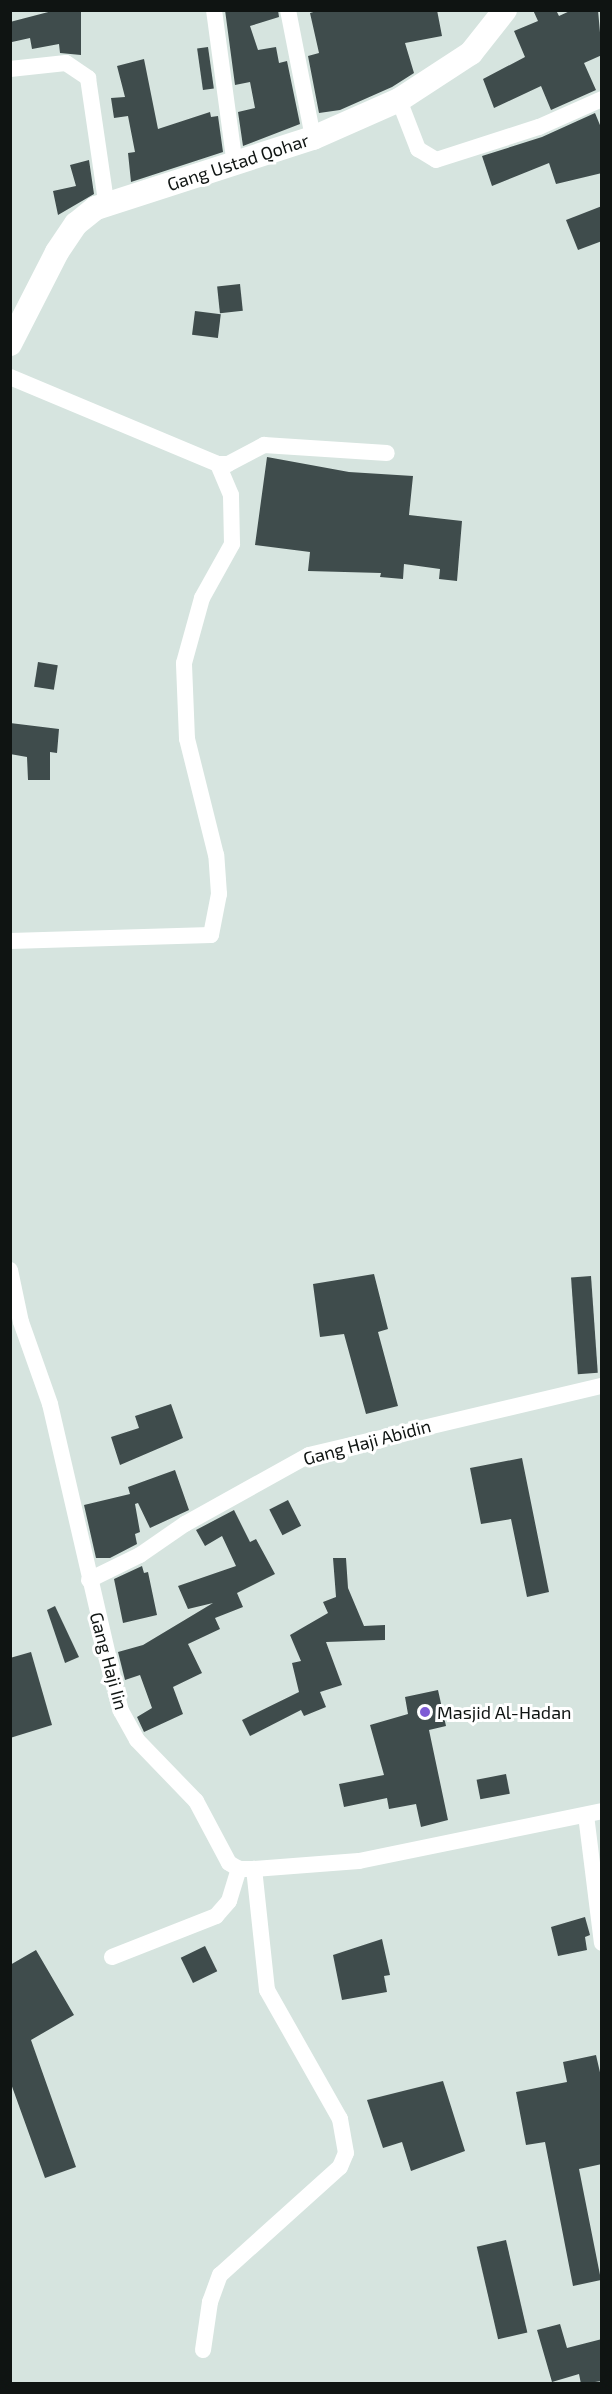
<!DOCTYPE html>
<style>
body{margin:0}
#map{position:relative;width:612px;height:2394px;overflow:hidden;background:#d6e4df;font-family:"Exo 2",sans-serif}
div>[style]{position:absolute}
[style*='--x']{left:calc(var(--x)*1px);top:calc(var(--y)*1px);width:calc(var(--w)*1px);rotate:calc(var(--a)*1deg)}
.building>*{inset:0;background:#3f4c4c;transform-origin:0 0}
.street>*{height:16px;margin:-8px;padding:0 8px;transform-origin:8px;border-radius:8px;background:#fff}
.secondary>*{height:24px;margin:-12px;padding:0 12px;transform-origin:12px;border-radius:12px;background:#fff}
.dots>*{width:16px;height:16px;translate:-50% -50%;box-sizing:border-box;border:3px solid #fff;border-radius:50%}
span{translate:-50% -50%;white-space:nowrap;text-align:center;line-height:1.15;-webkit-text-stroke:6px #fff;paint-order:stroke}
.street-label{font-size:18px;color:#0f1412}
.poi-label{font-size:18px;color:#0f1412}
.left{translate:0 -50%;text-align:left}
.frame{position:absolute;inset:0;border:12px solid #0f1412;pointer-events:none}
</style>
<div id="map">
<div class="building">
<div style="clip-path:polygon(56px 10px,81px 10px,81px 55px,60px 53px,59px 44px,32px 49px,30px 38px,12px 42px,10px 22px)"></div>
<div style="clip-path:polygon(225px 10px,278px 10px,279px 17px,250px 26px,258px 50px,276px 47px,279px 63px,287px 61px,300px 124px,243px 146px,238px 112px,255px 108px,250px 82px,235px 85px)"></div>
<div style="clip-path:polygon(320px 10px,437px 10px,442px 36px,405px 43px,414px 73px,392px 87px,340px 110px,319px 113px,308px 56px,319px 53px,310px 13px)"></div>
<div style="clip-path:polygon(533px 10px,556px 10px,559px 16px,572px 10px,598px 10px,602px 55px,584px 63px,596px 90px,551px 110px,541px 86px,494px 108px,483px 79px,525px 57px,514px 31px,538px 21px)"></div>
<div style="left:208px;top:47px;width:42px;height:11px;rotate:82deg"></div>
<div style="clip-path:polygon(144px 59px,158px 129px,210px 112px,211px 117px,218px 116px,223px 152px,131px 182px,128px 153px,135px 152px,128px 116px,114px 118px,111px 98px,125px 97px,117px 66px)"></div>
<div style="clip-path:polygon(595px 113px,602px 130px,602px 173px,556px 184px,549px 163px,492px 186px,482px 156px,542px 137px)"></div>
<div style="clip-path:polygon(89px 160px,94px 194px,58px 215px,53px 191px,76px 186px,70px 165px)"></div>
<div style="clip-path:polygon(602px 206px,602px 241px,578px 250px,566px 220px)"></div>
<div style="left:240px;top:284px;width:27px;height:23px;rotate:84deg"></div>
<div style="left:195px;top:311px;width:26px;height:24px;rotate:7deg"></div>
<div style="clip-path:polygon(267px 457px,349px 472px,413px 476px,409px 515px,462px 521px,457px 581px,439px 579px,440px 569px,404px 564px,403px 579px,380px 577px,381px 573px,308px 571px,310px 552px,255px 545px)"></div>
<div style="left:38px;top:662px;width:20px;height:25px;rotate:9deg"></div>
<div style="clip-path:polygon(10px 723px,59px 729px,57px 753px,50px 752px,50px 780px,28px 780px,27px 757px,10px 754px)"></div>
<div style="clip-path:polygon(374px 1274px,388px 1329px,378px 1332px,398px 1406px,366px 1414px,344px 1334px,320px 1337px,313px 1284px)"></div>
<div style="left:591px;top:1276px;width:97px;height:20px;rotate:86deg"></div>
<div style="clip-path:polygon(171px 1404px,183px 1438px,120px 1465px,111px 1437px,139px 1428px,135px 1416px)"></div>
<div style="clip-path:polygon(522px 1458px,549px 1592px,527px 1597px,511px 1519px,481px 1524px,470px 1468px)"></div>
<div style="clip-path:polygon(175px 1470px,189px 1510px,150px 1528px,138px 1503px,135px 1504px,140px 1532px,135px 1534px,137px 1544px,110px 1558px,96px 1558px,84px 1505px,130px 1494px,128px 1487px)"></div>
<div style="left:288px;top:1500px;width:29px;height:21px;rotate:63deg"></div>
<div style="clip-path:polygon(234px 1510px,250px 1542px,256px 1539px,275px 1574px,237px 1593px,243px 1607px,215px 1618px,220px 1629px,188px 1644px,202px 1673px,173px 1687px,183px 1714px,144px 1732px,137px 1717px,152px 1708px,140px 1675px,125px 1680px,118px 1652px,143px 1645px,213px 1603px,188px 1609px,178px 1586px,236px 1566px,222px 1536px,205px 1546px,196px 1530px)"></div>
<div style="clip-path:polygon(333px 1558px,346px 1558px,348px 1588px,364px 1626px,385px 1625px,385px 1640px,326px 1642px,342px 1685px,320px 1692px,326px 1707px,304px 1716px,301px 1710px,250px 1736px,242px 1720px,299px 1692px,292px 1663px,301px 1661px,290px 1635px,328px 1613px,323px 1602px,336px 1597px)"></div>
<div style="clip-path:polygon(142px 1566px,144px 1573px,148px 1572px,157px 1615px,123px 1623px,114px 1579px)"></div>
<div style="clip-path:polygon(55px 1606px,79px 1657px,65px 1663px,47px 1610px)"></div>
<div style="clip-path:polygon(31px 1652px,52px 1725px,10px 1738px,10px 1658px)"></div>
<div style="clip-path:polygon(438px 1690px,446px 1726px,429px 1730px,448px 1820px,421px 1827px,416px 1804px,389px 1809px,387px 1798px,344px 1807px,339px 1784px,384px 1775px,370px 1725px,408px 1714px,405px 1697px)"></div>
<div style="left:506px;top:1774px;width:20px;height:30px;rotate:79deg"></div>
<div style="clip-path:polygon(585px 1917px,590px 1935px,585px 1937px,587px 1950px,558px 1956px,551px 1927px)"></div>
<div style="clip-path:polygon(382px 1939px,390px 1975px,384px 1976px,387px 1992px,342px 2000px,333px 1955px)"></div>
<div style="left:205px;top:1946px;width:28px;height:27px;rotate:64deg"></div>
<div style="clip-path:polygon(36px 1950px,74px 2015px,31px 2040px,76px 2167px,45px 2178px,10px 2081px,10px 1965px)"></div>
<div style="clip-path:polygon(596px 2055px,602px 2081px,602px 2164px,579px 2169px,601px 2280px,573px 2286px,545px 2142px,526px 2145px,516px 2092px,567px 2082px,563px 2062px)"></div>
<div style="clip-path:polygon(443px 2081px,465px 2151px,411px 2171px,402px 2142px,383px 2148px,367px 2100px)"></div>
<div style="left:506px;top:2240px;width:95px;height:30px;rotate:77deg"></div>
<div style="clip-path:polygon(560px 2324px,567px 2348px,602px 2339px,602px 2381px,581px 2384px,579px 2374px,552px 2382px,537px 2330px)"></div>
</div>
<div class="street">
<div style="--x:214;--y:10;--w:156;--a:82.3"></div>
<div style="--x:288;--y:10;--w:130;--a:78.9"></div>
<div style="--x:10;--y:69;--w:56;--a:-6.1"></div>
<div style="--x:66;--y:63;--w:27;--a:34"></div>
<div style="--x:88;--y:78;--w:125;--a:81.7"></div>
<div style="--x:399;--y:100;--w:53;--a:68.8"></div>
<div style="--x:418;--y:149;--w:21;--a:31"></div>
<div style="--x:436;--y:160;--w:108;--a:-17.8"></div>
<div style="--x:539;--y:127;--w:69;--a:-24"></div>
<div style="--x:10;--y:377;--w:225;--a:22.7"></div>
<div style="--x:218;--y:464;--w:10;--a:0"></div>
<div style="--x:228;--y:464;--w:41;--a:-27.8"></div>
<div style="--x:264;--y:445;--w:123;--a:3.7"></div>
<div style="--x:10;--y:941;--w:201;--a:-1.7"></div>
<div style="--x:211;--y:935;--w:42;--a:-79"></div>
<div style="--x:219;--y:894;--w:39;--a:-94"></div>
<div style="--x:216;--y:855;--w:120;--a:-104"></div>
<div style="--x:187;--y:739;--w:76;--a:-92.3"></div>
<div style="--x:184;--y:663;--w:67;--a:-74.5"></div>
<div style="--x:202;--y:598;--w:62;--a:-60.9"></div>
<div style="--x:232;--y:544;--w:49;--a:-91.2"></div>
<div style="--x:231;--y:495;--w:34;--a:-113"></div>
<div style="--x:10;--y:1270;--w:53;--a:78.1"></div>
<div style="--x:21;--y:1322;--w:87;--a:70.5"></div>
<div style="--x:50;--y:1404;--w:315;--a:77"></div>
<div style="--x:121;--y:1711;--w:33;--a:61"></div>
<div style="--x:137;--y:1740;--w:85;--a:46"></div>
<div style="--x:196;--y:1801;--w:70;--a:62"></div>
<div style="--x:229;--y:1863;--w:12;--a:31"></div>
<div style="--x:239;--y:1869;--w:15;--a:0"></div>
<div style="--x:254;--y:1869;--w:105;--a:-4.4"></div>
<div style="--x:359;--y:1861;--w:248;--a:-11.6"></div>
<div style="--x:89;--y:1580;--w:57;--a:-26.1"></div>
<div style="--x:140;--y:1555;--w:55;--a:-34.6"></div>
<div style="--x:185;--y:1524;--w:142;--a:-29.1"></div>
<div style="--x:309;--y:1455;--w:301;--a:-13.3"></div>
<div style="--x:586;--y:1815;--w:129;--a:82.9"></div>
<div style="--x:112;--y:1957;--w:112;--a:-21.5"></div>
<div style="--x:216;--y:1916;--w:20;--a:-49"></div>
<div style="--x:229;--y:1901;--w:34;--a:-73"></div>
<div style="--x:203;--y:2350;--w:49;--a:-81.7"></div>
<div style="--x:210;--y:2302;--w:29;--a:-70"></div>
<div style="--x:220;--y:2275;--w:161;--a:-42"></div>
<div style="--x:340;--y:2167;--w:15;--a:-67"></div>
<div style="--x:346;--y:2153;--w:35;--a:-100"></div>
<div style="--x:340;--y:2119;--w:148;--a:-119.5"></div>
<div style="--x:267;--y:1990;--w:122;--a:-96.1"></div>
</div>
<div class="secondary">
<div style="--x:10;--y:344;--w:103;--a:-62.9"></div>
<div style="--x:57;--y:252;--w:34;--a:-56"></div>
<div style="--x:76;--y:224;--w:26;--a:-39"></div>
<div style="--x:96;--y:208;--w:228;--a:-17.9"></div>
<div style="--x:313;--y:138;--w:94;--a:-23.8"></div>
<div style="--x:399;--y:100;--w:86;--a:-33.1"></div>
<div style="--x:471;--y:53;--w:55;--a:-51.7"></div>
</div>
<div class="dots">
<div style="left:425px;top:1712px;background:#7e5bd5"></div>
</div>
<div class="street-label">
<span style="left:238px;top:162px;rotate:-18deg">Gang Ustad Qohar</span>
<span style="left:367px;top:1442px;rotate:-15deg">Gang Haji Abidin</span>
<span style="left:109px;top:1661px;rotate:75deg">Gang Haji Iin</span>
</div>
<div class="poi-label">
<span class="left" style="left:437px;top:1712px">Masjid Al-Hadan</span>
</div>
<div class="frame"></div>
</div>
